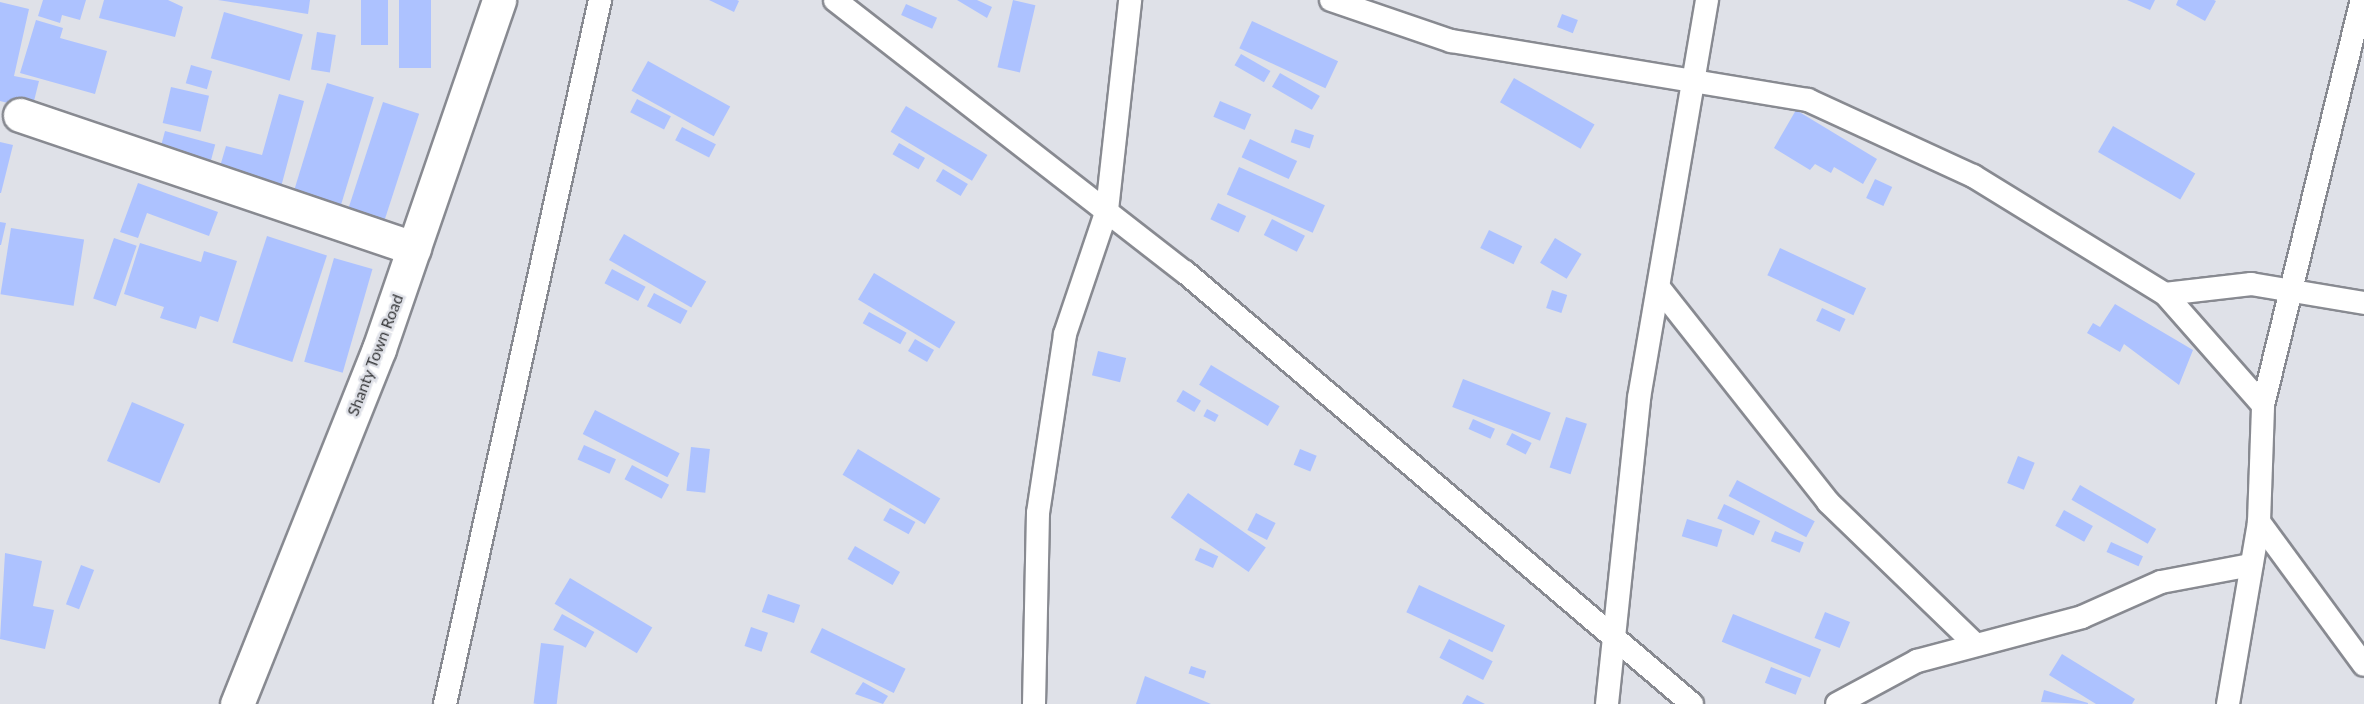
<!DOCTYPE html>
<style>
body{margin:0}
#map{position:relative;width:2364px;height:704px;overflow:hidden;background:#dfe1e8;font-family:Lato,sans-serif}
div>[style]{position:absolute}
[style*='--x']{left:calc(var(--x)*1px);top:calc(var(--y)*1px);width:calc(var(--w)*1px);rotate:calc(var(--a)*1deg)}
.building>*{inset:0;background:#adc2ff;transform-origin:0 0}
.roads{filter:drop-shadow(2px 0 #888a91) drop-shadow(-2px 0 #888a91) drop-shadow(0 2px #888a91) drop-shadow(0 -2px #888a91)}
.lane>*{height:22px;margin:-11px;padding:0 11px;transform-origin:11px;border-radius:11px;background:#fff}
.street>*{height:33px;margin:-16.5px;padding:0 16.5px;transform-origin:16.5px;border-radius:16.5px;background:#fff}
span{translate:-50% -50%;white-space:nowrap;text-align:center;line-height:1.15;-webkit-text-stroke:5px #dfe1e8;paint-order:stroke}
.street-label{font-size:16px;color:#363739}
</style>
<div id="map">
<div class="building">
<div style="clip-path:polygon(43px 0,86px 0,80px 20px,62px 15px,60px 23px,38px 16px)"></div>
<div style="clip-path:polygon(104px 0,168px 0,183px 7px,175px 37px,99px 18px)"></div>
<div style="clip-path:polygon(218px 0,310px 0,308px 14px)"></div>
<div style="left:361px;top:0;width:27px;height:45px"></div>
<div style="left:399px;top:0;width:32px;height:68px"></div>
<div style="clip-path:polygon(709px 0,737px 0,739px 1px,734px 12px)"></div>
<div style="clip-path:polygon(957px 0,977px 0,992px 7px,987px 18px)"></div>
<div style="left:1013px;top:0;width:23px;height:69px;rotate:13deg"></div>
<div style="clip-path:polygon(2127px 0,2155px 0,2150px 10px)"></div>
<div style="clip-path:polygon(2178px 0,2214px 0,2216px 1px,2205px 21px,2176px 5px)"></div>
<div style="clip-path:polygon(0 2px,29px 9px,14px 76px,39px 81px,32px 109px,0 101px)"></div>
<div style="left:906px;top:4px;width:34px;height:12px;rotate:24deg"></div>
<div style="left:224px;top:12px;width:82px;height:48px;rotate:16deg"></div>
<div style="left:1562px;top:14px;width:17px;height:14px;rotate:21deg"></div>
<div style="clip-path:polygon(36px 20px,63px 28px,60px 38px,107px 51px,95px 94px,20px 73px)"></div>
<div style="left:1252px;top:21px;width:95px;height:30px;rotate:25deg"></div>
<div style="left:317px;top:32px;width:19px;height:38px;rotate:9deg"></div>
<div style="left:1241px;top:54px;width:34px;height:13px;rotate:30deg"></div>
<div style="left:648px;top:61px;width:94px;height:34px;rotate:29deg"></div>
<div style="left:191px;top:65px;width:22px;height:19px;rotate:16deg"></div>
<div style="left:1280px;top:73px;width:46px;height:16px;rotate:30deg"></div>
<div style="left:1514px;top:78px;width:93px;height:28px;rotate:30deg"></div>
<div style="left:327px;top:83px;width:49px;height:118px;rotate:17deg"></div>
<div style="left:171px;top:87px;width:39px;height:37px;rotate:13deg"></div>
<div style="clip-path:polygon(279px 94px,304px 101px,281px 187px,219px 170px,226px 146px,262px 155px)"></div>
<div style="left:637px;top:99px;width:38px;height:15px;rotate:27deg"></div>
<div style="left:1220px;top:101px;width:34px;height:17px;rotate:23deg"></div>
<div style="left:383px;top:102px;width:38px;height:122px;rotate:18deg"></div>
<div style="left:906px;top:106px;width:95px;height:30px;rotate:31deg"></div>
<div style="clip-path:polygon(1796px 110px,1877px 159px,1863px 184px,1834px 167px,1831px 173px,1815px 164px,1810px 170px,1774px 148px)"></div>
<div style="left:2113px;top:126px;width:95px;height:30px;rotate:30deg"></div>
<div style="left:682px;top:127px;width:38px;height:15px;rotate:27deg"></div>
<div style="left:1295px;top:129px;width:20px;height:14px;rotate:18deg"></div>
<div style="left:165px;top:131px;width:52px;height:34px;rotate:15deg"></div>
<div style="left:1250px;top:139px;width:52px;height:20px;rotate:25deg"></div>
<div style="clip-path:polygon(0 142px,13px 145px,1px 193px,0 193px)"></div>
<div style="left:899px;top:143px;width:30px;height:13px;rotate:30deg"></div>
<div style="left:1239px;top:167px;width:94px;height:30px;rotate:24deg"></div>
<div style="left:943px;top:169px;width:29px;height:14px;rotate:31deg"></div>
<div style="left:1875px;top:179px;width:19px;height:21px;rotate:25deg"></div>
<div style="clip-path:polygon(138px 183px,218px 212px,209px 236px,147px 213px,138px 238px,120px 232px)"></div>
<div style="left:1218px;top:203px;width:31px;height:18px;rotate:25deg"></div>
<div style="left:1272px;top:219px;width:37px;height:18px;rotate:27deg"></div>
<div style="clip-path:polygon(0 222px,6px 223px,1px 245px,0 245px)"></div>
<div style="left:11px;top:228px;width:74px;height:67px;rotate:9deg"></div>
<div style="left:1489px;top:230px;width:37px;height:20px;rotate:26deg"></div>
<div style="left:624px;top:234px;width:95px;height:30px;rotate:30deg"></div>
<div style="left:267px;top:236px;width:63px;height:112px;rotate:18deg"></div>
<div style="left:114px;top:238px;width:24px;height:64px;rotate:19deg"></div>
<div style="left:1555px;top:238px;width:31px;height:29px;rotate:31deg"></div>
<div style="clip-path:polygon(140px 243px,201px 262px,204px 251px,237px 261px,218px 322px,200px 316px,196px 329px,160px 318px,164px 307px,124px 294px)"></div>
<div style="left:1780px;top:248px;width:95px;height:30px;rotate:25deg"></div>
<div style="left:334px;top:258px;width:40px;height:108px;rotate:16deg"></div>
<div style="left:612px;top:269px;width:38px;height:16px;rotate:28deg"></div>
<div style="left:874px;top:273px;width:95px;height:31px;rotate:31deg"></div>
<div style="left:1552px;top:290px;width:16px;height:19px;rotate:18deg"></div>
<div style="left:654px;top:293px;width:38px;height:15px;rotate:28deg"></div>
<div style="clip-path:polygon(2115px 304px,2193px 350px,2179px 385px,2124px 344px,2120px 352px,2087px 333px,2093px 323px,2100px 327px)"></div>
<div style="left:1822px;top:308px;width:26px;height:14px;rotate:25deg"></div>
<div style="left:869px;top:312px;width:43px;height:13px;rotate:29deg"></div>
<div style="left:915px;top:339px;width:22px;height:14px;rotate:30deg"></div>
<div style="left:1098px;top:351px;width:29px;height:25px;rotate:14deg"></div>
<div style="left:1211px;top:365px;width:80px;height:23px;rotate:31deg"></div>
<div style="left:1463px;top:379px;width:94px;height:30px;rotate:21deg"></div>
<div style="left:1183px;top:390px;width:21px;height:13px;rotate:31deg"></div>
<div style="left:132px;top:402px;width:57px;height:64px;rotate:23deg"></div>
<div style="left:1207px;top:409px;width:13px;height:8px;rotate:27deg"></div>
<div style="left:595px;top:410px;width:95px;height:27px;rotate:27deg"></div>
<div style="left:1566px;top:417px;width:22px;height:53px;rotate:18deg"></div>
<div style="left:1473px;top:419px;width:24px;height:11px;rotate:24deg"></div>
<div style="left:1512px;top:433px;width:22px;height:13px;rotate:27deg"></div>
<div style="left:584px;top:445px;width:35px;height:16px;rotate:24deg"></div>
<div style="left:691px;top:447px;width:19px;height:44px;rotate:6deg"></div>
<div style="left:858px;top:449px;width:96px;height:30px;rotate:31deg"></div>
<div style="left:1300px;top:449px;width:18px;height:17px;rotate:22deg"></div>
<div style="left:2018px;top:456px;width:18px;height:29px;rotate:22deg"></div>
<div style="left:632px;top:465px;width:42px;height:16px;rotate:28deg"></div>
<div style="left:1737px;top:480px;width:88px;height:18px;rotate:28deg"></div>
<div style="left:2080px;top:485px;width:88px;height:17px;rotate:30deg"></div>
<div style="left:1188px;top:493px;width:95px;height:30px;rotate:35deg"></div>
<div style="left:1724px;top:504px;width:40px;height:16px;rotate:25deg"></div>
<div style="left:890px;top:508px;width:29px;height:14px;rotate:29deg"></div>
<div style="left:2064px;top:510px;width:33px;height:18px;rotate:29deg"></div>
<div style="left:1256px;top:513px;width:22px;height:19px;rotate:27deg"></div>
<div style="left:1687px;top:519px;width:37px;height:18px;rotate:17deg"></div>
<div style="left:1775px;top:531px;width:31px;height:11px;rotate:22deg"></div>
<div style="left:2111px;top:542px;width:35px;height:11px;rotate:24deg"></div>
<div style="left:855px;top:546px;width:52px;height:15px;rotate:30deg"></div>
<div style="left:1200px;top:548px;width:20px;height:13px;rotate:24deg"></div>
<div style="clip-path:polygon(5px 553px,42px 561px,33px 606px,54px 610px,45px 649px,0 639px)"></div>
<div style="left:81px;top:565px;width:14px;height:42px;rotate:21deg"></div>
<div style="left:570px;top:578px;width:96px;height:30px;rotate:31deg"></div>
<div style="left:1419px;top:585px;width:95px;height:30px;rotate:25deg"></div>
<div style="left:768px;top:594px;width:34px;height:19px;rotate:19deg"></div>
<div style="left:1825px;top:612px;width:27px;height:28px;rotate:22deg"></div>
<div style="left:562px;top:614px;width:37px;height:18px;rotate:29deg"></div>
<div style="left:1733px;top:614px;width:95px;height:30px;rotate:22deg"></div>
<div style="left:751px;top:627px;width:18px;height:20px;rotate:19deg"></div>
<div style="left:822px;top:628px;width:93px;height:27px;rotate:26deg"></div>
<div style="left:1449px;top:639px;width:49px;height:21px;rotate:27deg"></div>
<div style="left:541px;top:643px;width:23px;height:61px;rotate:7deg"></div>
<div style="clip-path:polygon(2062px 654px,2135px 699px,2132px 704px,2096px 704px,2049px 675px)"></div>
<div style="left:1191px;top:666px;width:16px;height:8px;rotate:18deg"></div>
<div style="left:1771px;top:667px;width:33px;height:17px;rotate:21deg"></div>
<div style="clip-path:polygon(1145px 676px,1211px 704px,1136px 704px)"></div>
<div style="clip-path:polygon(863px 682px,888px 696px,883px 704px,855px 694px)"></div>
<div style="clip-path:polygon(2044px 690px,2088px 703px,2088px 704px,2041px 702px)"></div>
<div style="clip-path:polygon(1467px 695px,1485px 704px,1462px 704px)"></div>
</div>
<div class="roads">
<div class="lane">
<div style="--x:835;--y:0;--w:443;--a:37.9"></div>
<div style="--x:1185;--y:272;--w:666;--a:40.43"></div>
<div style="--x:1331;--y:0;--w:127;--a:18.9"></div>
<div style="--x:1451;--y:41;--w:362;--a:9.4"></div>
<div style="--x:1808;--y:100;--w:182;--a:24.7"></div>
<div style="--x:1973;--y:176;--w:225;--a:31.6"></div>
<div style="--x:2165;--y:294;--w:148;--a:48.6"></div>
<div style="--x:1660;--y:289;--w:271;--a:51.7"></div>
<div style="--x:1828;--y:502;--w:202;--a:44"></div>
<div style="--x:2165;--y:294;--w:87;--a:-6.6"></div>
<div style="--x:2251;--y:284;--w:115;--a:9.5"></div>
<div style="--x:2259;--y:522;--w:177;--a:53.7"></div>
<div style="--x:445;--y:704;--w:721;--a:-77.58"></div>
<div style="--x:1034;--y:704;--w:191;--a:-88.8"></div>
<div style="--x:1038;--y:513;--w:181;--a:-81.4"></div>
<div style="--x:1065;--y:334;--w:131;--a:-71.3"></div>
<div style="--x:1107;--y:210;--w:211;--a:-83.7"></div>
<div style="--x:1607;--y:704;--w:308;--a:-84"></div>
<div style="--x:1639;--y:398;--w:404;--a:-80.3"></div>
<div style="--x:1837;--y:704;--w:91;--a:-28.3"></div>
<div style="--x:1917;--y:661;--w:171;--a:-14.9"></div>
<div style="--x:2082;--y:617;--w:86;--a:-23.9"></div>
<div style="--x:2161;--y:582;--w:92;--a:-10.7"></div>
<div style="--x:2228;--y:704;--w:185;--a:-80.3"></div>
<div style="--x:2259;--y:522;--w:117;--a:-88"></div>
<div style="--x:2263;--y:405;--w:417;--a:-76.3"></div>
</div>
<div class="street">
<div style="--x:20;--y:115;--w:416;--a:18.7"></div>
<div style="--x:237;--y:704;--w:382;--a:-68.2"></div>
<div style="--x:379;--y:349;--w:369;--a:-71"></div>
</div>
</div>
<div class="street-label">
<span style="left:375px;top:355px;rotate:-69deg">Shanty Town Road</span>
</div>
</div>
